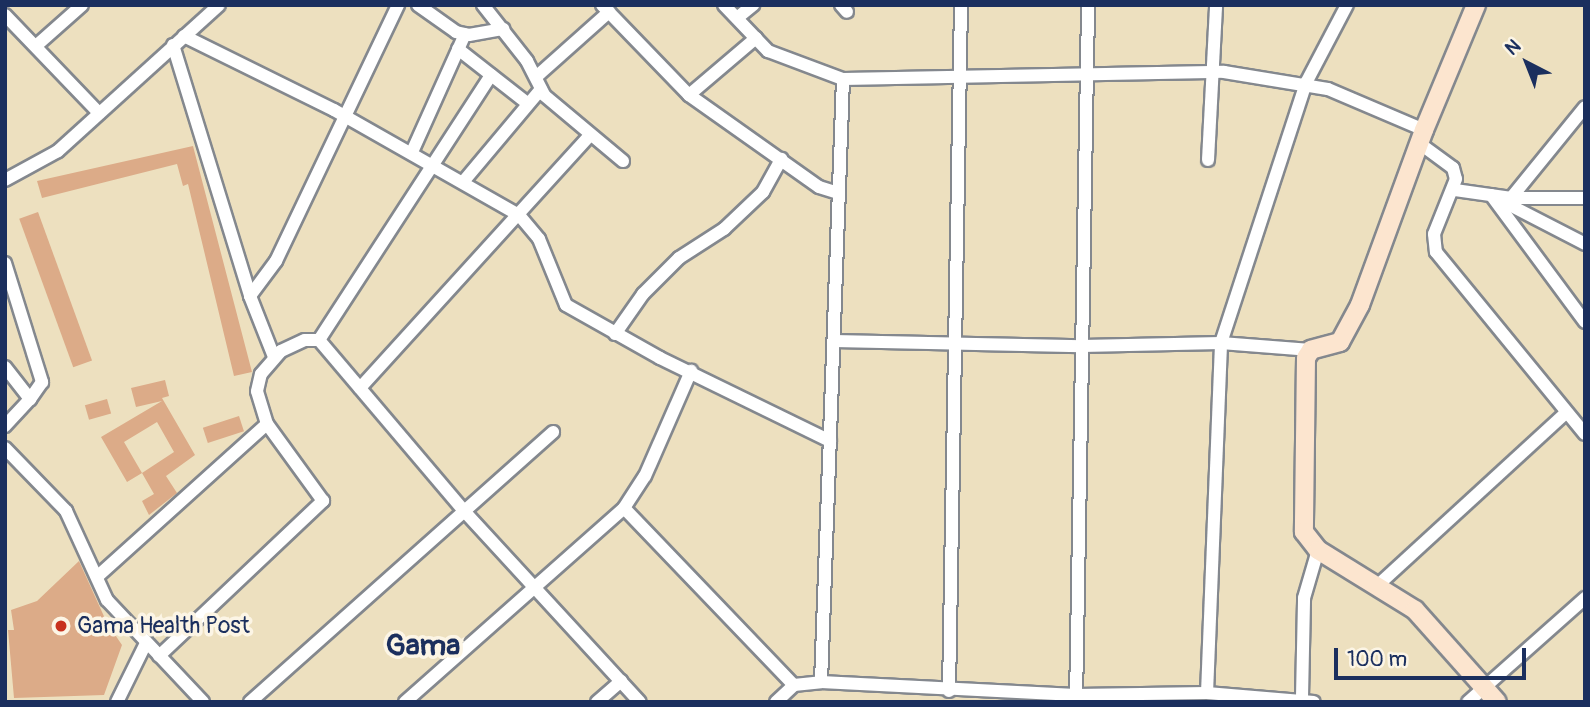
<!DOCTYPE html>
<style>
body{margin:0}
#map{position:relative;width:1590px;height:707px;overflow:hidden;background:#ede0bf;font-family:Pangolin,sans-serif}
div>[style]{position:absolute}
[style*='--x']{left:calc(var(--x)*1px);top:calc(var(--y)*1px);width:calc(var(--w)*1px);rotate:calc(var(--a)*1deg)}
.building>*{inset:0;background:#dcab88;transform-origin:0 0}
.roads{filter:drop-shadow(2px 0 #84888e) drop-shadow(-2px 0 #84888e) drop-shadow(0 2px #84888e) drop-shadow(0 -2px #84888e)}
.street>*{height:12px;margin:-6px;padding:0 6px;transform-origin:6px;border-radius:6px;background:#fff}
.secondary>*{height:18px;margin:-9px;padding:0 9px;transform-origin:9px;border-radius:9px;background:#fce5cf}
.dots>*{width:19px;height:19px;translate:-50% -50%;box-sizing:border-box;border:4px solid #fcf5e5;border-radius:50%}
span{translate:-50% -50%;white-space:nowrap;text-align:center;line-height:1.15;-webkit-text-stroke:7px #fcf5e5;paint-order:stroke}
.poi-label{font-size:23px;color:#1b2f5e}
.left{translate:0 -50%;text-align:left}
.district-label{font-size:30px;color:#1b2f5e;font-weight:700}
.frame{position:absolute;inset:0;border:7px solid #1b2f5e;pointer-events:none}
.north{position:absolute;left:1492px;top:28px;width:70px;height:70px;-webkit-text-stroke:5px #fcf5e5;paint-order:stroke;rotate:318deg;font-size:19px;font-weight:700;line-height:28px;text-align:center;color:#1b2f5e}
.north::after{content:'';display:block;margin:auto;width:24px;height:32px;background:#1b2f5e;clip-path:polygon(50% 0,100% 100%,50% 72%,0 100%)}
.scale{position:absolute;left:1334px;top:648px;width:192px;height:32px;box-sizing:border-box;border:4px solid #1b2f5e;border-top:0;padding-left:9px;font-size:21px;line-height:24px;white-space:nowrap;color:#1b2f5e;-webkit-text-stroke:5px #fcf5e5;paint-order:stroke}
</style>
<div id="map">
<div class="building">
<div style="clip-path:polygon(193px 146px,252px 372px,234px 376px,188px 184px,183px 186px,177px 164px,42px 198px,37px 181px)"></div>
<div style="left:38px;top:212px;width:158px;height:20px;rotate:70deg"></div>
<div style="clip-path:polygon(evenodd,165px 380px,169px 396px,162px 398px,195px 455px,166px 476px,177px 493px,149px 515px,142px 501px,154px 494px,142px 473px,127px 482px,101px 437px,162px 401px,136px 407px,131px 388px,165px 380px,157px 422px,174px 452px,142px 473px,124px 442px,157px 422px)"></div>
<div style="left:107px;top:399px;width:15px;height:23px;rotate:74deg"></div>
<div style="left:239px;top:416px;width:16px;height:38px;rotate:72deg"></div>
<div style="clip-path:polygon(79px 561px,107px 623px,122px 645px,104px 695px,14px 698px,8px 630px,14px 630px,11px 610px,37px 601px)"></div>
</div>
<div class="roads">
<div class="street">
<div style="--x:418;--y:5;--w:47;--a:35.4"></div>
<div style="--x:456;--y:32;--w:13;--a:13"></div>
<div style="--x:469;--y:35;--w:35;--a:-10"></div>
<div style="--x:483;--y:5;--w:71;--a:51.8"></div>
<div style="--x:527;--y:61;--w:38;--a:63"></div>
<div style="--x:544;--y:95;--w:103;--a:39.9"></div>
<div style="--x:602;--y:5;--w:125;--a:46"></div>
<div style="--x:689;--y:95;--w:159;--a:35.3"></div>
<div style="--x:819;--y:187;--w:21;--a:17"></div>
<div style="--x:724;--y:5;--w:64;--a:46.3"></div>
<div style="--x:768;--y:51;--w:80;--a:20.5"></div>
<div style="--x:843;--y:79;--w:381;--a:-1.1"></div>
<div style="--x:1224;--y:72;--w:105;--a:9.3"></div>
<div style="--x:1328;--y:89;--w:104;--a:23.1"></div>
<div style="--x:841;--y:5;--w:9;--a:49"></div>
<div style="--x:5;--y:15;--w:136;--a:46.2"></div>
<div style="--x:737;--y:18;--w:21;--a:-39"></div>
<div style="--x:184;--y:36;--w:167;--a:26.3"></div>
<div style="--x:334;--y:110;--w:213;--a:29.6"></div>
<div style="--x:519;--y:215;--w:31;--a:50"></div>
<div style="--x:539;--y:239;--w:71;--a:67.8"></div>
<div style="--x:566;--y:305;--w:108;--a:29.4"></div>
<div style="--x:660;--y:358;--w:189;--a:26"></div>
<div style="--x:37;--y:45;--w:60;--a:-41.6"></div>
<div style="--x:173;--y:45;--w:263;--a:72.9"></div>
<div style="--x:250;--y:296;--w:66;--a:68.5"></div>
<div style="--x:458;--y:49;--w:88;--a:38"></div>
<div style="--x:536;--y:77;--w:98;--a:-41.7"></div>
<div style="--x:689;--y:95;--w:88;--a:-40.4"></div>
<div style="--x:1419;--y:143;--w:42;--a:36.3"></div>
<div style="--x:1453;--y:168;--w:11;--a:75"></div>
<div style="--x:1456;--y:179;--w:59;--a:111.8"></div>
<div style="--x:1434;--y:234;--w:18;--a:84"></div>
<div style="--x:1436;--y:252;--w:235;--a:50.7"></div>
<div style="--x:412;--y:152;--w:129;--a:-65.8"></div>
<div style="--x:1208;--y:160;--w:155;--a:-87"></div>
<div style="--x:5;--y:180;--w:60;--a:-28.7"></div>
<div style="--x:58;--y:151;--w:217;--a:-42.2"></div>
<div style="--x:463;--y:182;--w:121;--a:-50"></div>
<div style="--x:1455;--y:190;--w:57;--a:8.1"></div>
<div style="--x:1511;--y:198;--w:117;--a:-50.9"></div>
<div style="--x:1491;--y:195;--w:158;--a:53.5"></div>
<div style="--x:1511;--y:198;--w:74;--a:0"></div>
<div style="--x:1498;--y:199;--w:98;--a:27.3"></div>
<div style="--x:5;--y:263;--w:125;--a:72.7"></div>
<div style="--x:42;--y:382;--w:21;--a:125"></div>
<div style="--x:250;--y:296;--w:44;--a:-53.4"></div>
<div style="--x:276;--y:261;--w:284;--a:-64.5"></div>
<div style="--x:615;--y:334;--w:49;--a:-55"></div>
<div style="--x:643;--y:294;--w:51;--a:-45"></div>
<div style="--x:679;--y:258;--w:54;--a:-32.8"></div>
<div style="--x:724;--y:229;--w:54;--a:-43.5"></div>
<div style="--x:763;--y:192;--w:38;--a:-61"></div>
<div style="--x:319;--y:340;--w:316;--a:-57"></div>
<div style="--x:834;--y:341;--w:248;--a:1.2"></div>
<div style="--x:1082;--y:346;--w:139;--a:-1.2"></div>
<div style="--x:1221;--y:343;--w:90;--a:4.4"></div>
<div style="--x:5;--y:367;--w:41;--a:52"></div>
<div style="--x:30;--y:399;--w:37;--a:133"></div>
<div style="--x:360;--y:388;--w:342;--a:-47.7"></div>
<div style="--x:5;--y:448;--w:88;--a:45.9"></div>
<div style="--x:66;--y:511;--w:98;--a:65.3"></div>
<div style="--x:107;--y:600;--w:140;--a:46.7"></div>
<div style="--x:624;--y:508;--w:245;--a:46.2"></div>
<div style="--x:98;--y:576;--w:227;--a:-42"></div>
<div style="--x:1378;--y:585;--w:255;--a:-42.5"></div>
<div style="--x:159;--y:656;--w:226;--a:-43.4"></div>
<div style="--x:323;--y:501;--w:95;--a:-126"></div>
<div style="--x:267;--y:424;--w:34;--a:-107"></div>
<div style="--x:257;--y:391;--w:17;--a:-77"></div>
<div style="--x:261;--y:374;--w:30;--a:-49"></div>
<div style="--x:281;--y:351;--w:26;--a:-25"></div>
<div style="--x:305;--y:340;--w:14;--a:0"></div>
<div style="--x:319;--y:340;--w:226;--a:49.7"></div>
<div style="--x:465;--y:512;--w:258;--a:47.4"></div>
<div style="--x:821;--y:682;--w:603;--a:-87.91"></div>
<div style="--x:949;--y:691;--w:686;--a:-89"></div>
<div style="--x:1207;--y:693;--w:350;--a:-87.7"></div>
<div style="--x:1221;--y:343;--w:274;--a:-71.9"></div>
<div style="--x:1306;--y:83;--w:88;--a:-62.3"></div>
<div style="--x:1302;--y:697;--w:99;--a:-88.8"></div>
<div style="--x:1304;--y:598;--w:50;--a:-73.7"></div>
<div style="--x:117;--y:702;--w:66;--a:-63.8"></div>
<div style="--x:250;--y:702;--w:406;--a:-41.7"></div>
<div style="--x:405;--y:702;--w:293;--a:-41.5"></div>
<div style="--x:624;--y:508;--w:38;--a:-57"></div>
<div style="--x:645;--y:476;--w:115;--a:-66.3"></div>
<div style="--x:597;--y:702;--w:32;--a:-41"></div>
<div style="--x:776;--y:702;--w:25;--a:-43"></div>
<div style="--x:794;--y:685;--w:27;--a:-6"></div>
<div style="--x:821;--y:682;--w:255;--a:2.9"></div>
<div style="--x:1076;--y:695;--w:131;--a:-0.9"></div>
<div style="--x:1207;--y:693;--w:107;--a:4.8"></div>
<div style="--x:1076;--y:702;--w:697;--a:-89.01"></div>
<div style="--x:1468;--y:702;--w:157;--a:-41.6"></div>
</div>
<div class="secondary">
<div style="--x:1476;--y:5;--w:135;--a:112.6"></div>
<div style="--x:1424;--y:130;--w:186;--a:110.1"></div>
<div style="--x:1360;--y:305;--w:42;--a:118.4"></div>
<div style="--x:1340;--y:342;--w:30;--a:165"></div>
<div style="--x:1311;--y:350;--w:9;--a:122"></div>
<div style="--x:1306;--y:358;--w:174;--a:90.7"></div>
<div style="--x:1304;--y:532;--w:23;--a:52"></div>
<div style="--x:1318;--y:550;--w:114;--a:31.7"></div>
<div style="--x:1415;--y:610;--w:123;--a:48.3"></div>
</div>
</div>
<div class="dots">
<div style="left:61px;top:626px;background:#c8321e"></div>
</div>
<div class="poi-label">
<span class="left" style="left:77px;top:626px">Gama Health Post</span>
</div>
<div class="district-label">
<span style="left:423px;top:646px">Gama</span>
</div>
<div class="frame"></div>
<div class="north">N</div>
<div class="scale">100 m</div>
</div>
